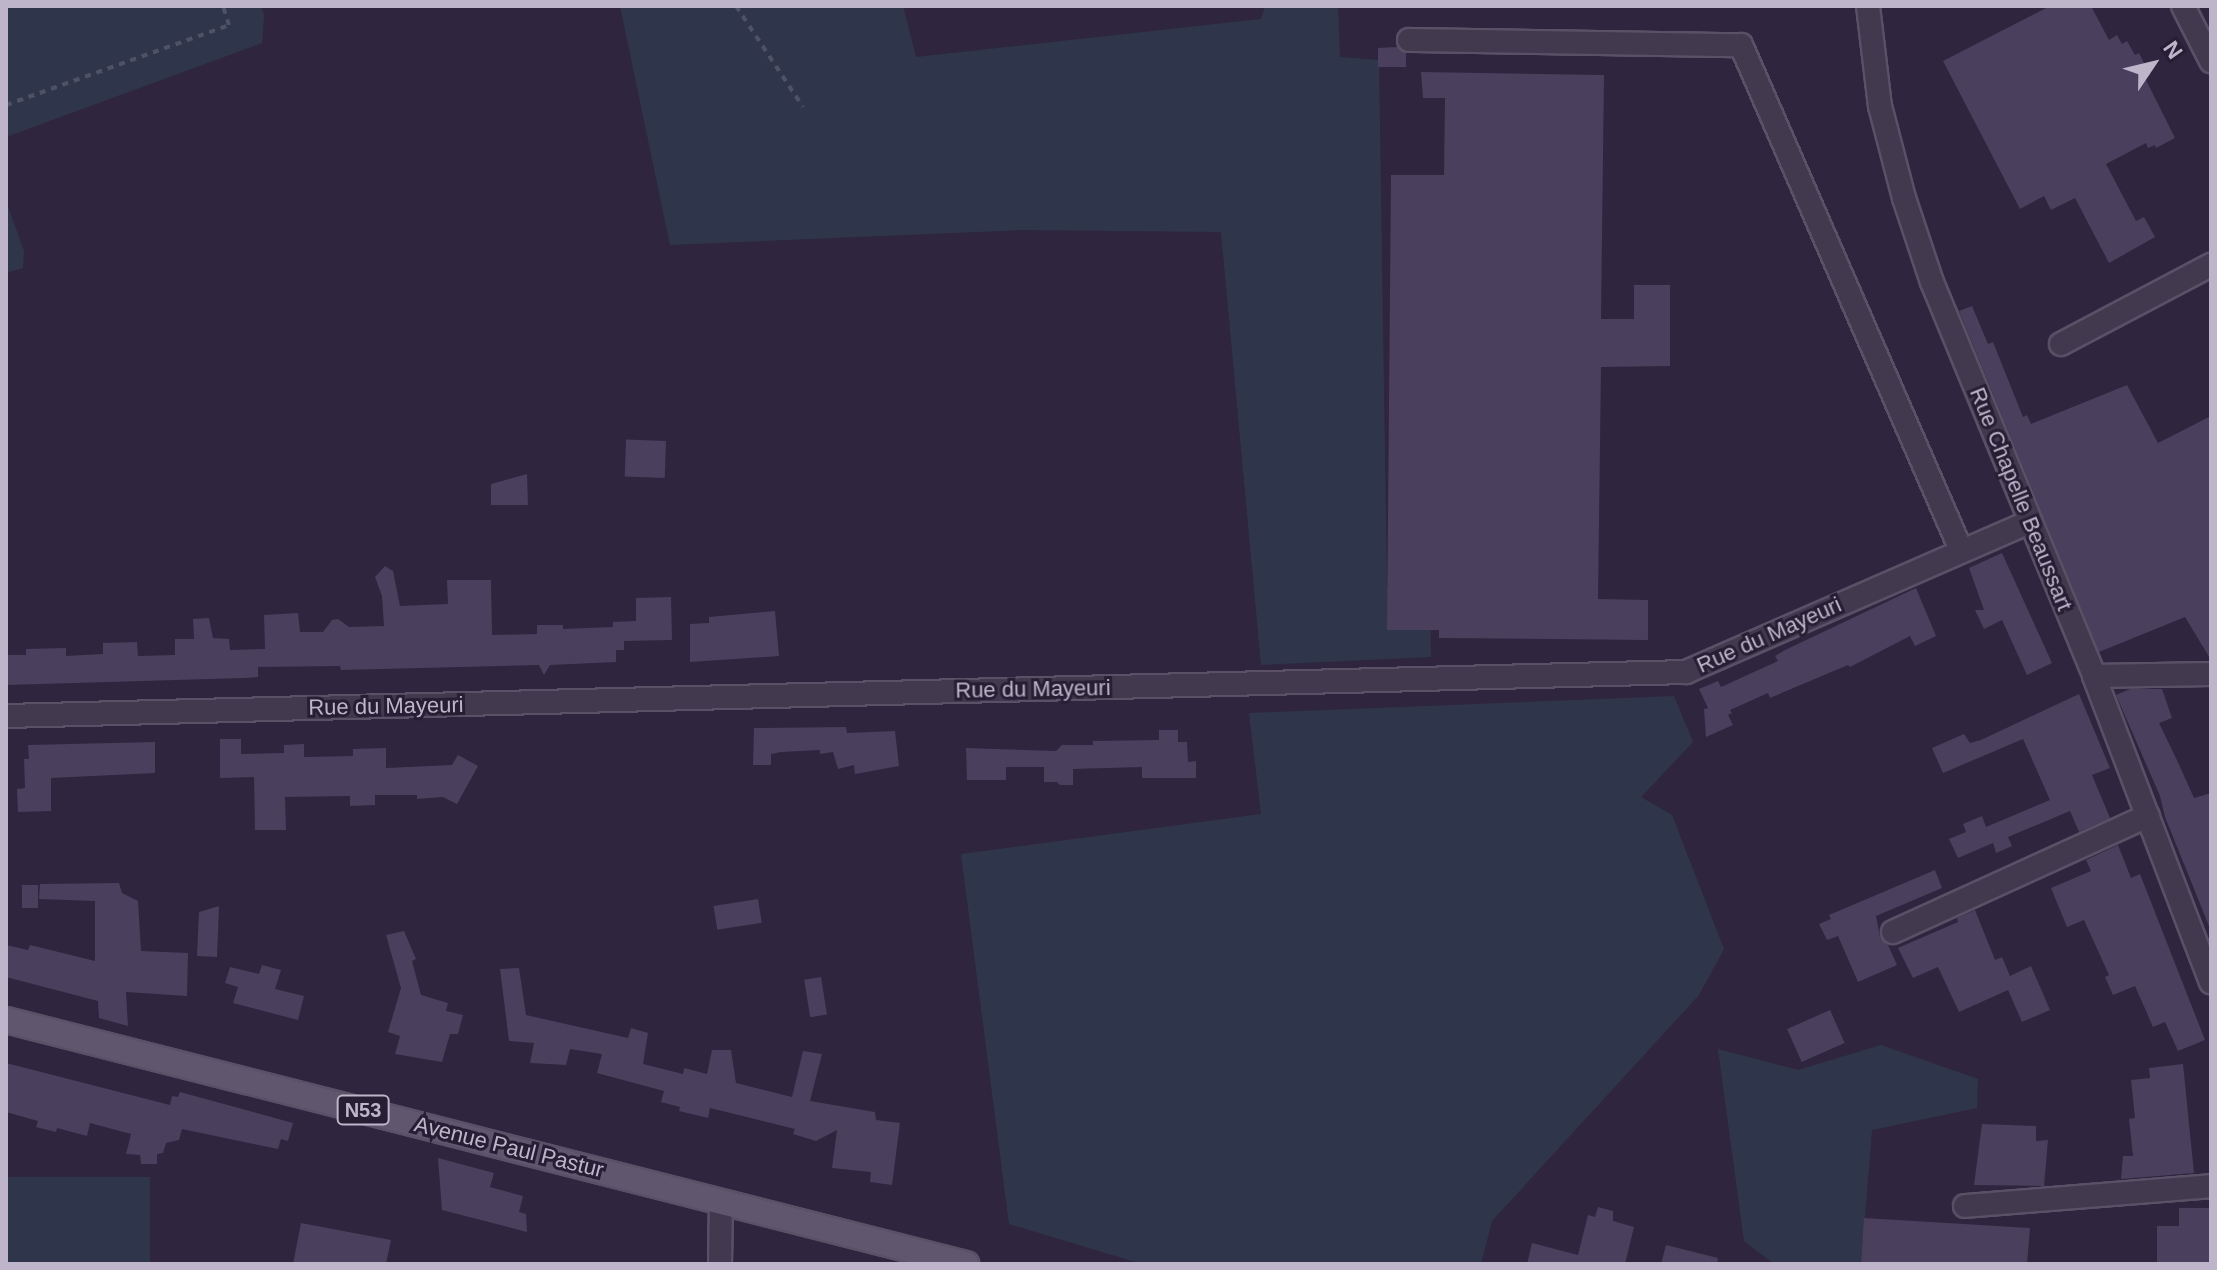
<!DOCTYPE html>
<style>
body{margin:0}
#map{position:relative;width:2217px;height:1270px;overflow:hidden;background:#2f253f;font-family:Helvetica,sans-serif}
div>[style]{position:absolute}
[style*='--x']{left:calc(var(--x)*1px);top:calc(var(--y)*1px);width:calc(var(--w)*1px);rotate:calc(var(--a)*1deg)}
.green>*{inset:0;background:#2f364b;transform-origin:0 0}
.building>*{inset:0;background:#4a3f5d;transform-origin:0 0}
.path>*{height:4px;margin-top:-2px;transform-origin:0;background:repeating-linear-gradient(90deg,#4f5166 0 6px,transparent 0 12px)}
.roads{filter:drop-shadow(2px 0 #5a5167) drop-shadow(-2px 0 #5a5167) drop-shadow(0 2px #5a5167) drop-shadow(0 -2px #5a5167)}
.minor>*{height:22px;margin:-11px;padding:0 11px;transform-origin:11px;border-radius:11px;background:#42394f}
.major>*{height:24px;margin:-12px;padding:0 12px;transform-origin:12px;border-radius:12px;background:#60576f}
span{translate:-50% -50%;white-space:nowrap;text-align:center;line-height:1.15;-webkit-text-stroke:6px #271e34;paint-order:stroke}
.shield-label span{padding:2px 6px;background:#271e34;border:2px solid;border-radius:6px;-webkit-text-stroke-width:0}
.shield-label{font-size:20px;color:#beb5ca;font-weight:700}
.street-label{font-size:22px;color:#beb5ca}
.frame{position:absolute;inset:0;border:8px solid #beb5ca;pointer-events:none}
.north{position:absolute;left:2113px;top:24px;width:80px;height:80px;-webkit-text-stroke:6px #271e34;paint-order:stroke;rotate:55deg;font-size:22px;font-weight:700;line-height:32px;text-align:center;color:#beb5ca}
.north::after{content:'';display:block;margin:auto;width:28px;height:36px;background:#beb5ca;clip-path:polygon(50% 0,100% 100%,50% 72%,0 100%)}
</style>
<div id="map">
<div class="green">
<div style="clip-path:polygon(6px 6px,261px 6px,264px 15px,262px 43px,6px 137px)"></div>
<div style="clip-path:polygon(620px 6px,903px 6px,916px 57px,1261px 19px,1265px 6px,1338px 6px,1340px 57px,1379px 60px,1387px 588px,1430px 591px,1431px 657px,1261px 665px,1221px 232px,1021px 230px,670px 245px)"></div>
<div style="clip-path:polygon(6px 201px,24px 251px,23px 268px,6px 273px)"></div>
<div style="clip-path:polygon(1674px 696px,1693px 742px,1641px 797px,1672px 815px,1724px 949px,1699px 995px,1492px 1221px,1481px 1264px,1142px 1264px,1009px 1224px,961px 854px,1261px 814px,1249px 713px)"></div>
<div style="clip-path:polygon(1881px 1045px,1978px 1079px,1977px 1108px,1872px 1130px,1861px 1264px,1774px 1264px,1744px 1241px,1718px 1049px,1798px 1070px)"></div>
<div style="left:6px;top:1177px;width:144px;height:87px"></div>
</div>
<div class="building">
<div style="clip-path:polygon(2050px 6px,2091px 6px,2109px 40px,2117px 35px,2122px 44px,2127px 41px,2135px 55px,2139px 53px,2150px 75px,2145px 78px,2175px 138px,2156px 148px,2155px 145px,2148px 148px,2146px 143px,2106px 164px,2136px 221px,2144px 217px,2155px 237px,2109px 263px,2075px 198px,2051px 210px,2044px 196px,2020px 209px,1943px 61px)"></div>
<div style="clip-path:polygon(1397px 47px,1406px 53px,1406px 67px,1378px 67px,1378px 48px)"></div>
<div style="clip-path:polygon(1421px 72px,1604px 75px,1601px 319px,1634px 319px,1634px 285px,1670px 285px,1670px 366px,1601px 367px,1598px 599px,1648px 600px,1648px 640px,1439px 638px,1439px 630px,1387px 630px,1391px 175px,1444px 175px,1445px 98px,1423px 98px)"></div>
<div style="clip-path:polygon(1972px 306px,1988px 344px,1993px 342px,2023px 417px,2027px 415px,2031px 424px,2127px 385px,2158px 443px,2211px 416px,2211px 660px,2185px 617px,2099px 652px,1959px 311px)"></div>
<div style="left:666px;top:441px;width:37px;height:40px;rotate:92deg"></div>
<div style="clip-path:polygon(527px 474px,528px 505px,491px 505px,491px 484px)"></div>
<div style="clip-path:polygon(2002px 553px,2052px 663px,2027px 675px,2002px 620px,1984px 629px,1975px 610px,1984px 610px,1969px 568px)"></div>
<div style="clip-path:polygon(385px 566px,393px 571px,400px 606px,448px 604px,447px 580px,491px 580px,492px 635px,537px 634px,537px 625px,563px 625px,563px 629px,613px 627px,613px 622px,636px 621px,636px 598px,671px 597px,672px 640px,624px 641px,624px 650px,616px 650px,616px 662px,550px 665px,544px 675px,539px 665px,341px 670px,340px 666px,258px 667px,258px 677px,244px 678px,6px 685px,6px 655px,26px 655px,26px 649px,66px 648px,66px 656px,103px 654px,103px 643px,137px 642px,138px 656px,175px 655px,175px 639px,194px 639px,193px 619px,209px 618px,213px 638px,229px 639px,230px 650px,265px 649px,264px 615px,298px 613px,300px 632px,323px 632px,332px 620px,338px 619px,349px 627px,384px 626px,382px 596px,375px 577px)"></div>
<div style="clip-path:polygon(1916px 588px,1936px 636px,1915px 646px,1910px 636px,1850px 667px,1848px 665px,1770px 698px,1768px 693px,1730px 710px,1732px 713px,1728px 715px,1733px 725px,1706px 737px,1704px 709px,1708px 708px,1699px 689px,1718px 681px,1721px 687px,1778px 661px,1775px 656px,1785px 650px)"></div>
<div style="clip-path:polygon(775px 611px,779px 656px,690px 662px,690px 624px,709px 623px,709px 617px)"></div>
<div style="clip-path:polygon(2130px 689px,2162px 689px,2172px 718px,2159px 723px,2176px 758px,2194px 798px,2211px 793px,2211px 931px,2165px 817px,2160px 796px,2116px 695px)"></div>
<div style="clip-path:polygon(2079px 694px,2110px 768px,2092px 775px,2110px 818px,2079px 832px,2070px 811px,2008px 837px,2012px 846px,1996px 853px,1993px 843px,1958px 858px,1949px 839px,1966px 832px,1963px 824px,1982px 816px,1986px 827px,2050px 800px,2023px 739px,1943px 773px,1932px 748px,1964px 734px,1970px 743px,1981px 740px)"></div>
<div style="clip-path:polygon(846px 727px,847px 733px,895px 731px,899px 766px,855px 774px,854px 765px,838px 769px,833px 752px,820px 754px,820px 750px,781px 752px,771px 754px,771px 765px,753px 765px,754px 728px)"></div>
<div style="clip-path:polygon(1159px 730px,1178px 730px,1178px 742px,1187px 742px,1188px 762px,1196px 761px,1196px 778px,1142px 778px,1142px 767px,1073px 769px,1073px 785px,1060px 785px,1057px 782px,1044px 782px,1044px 767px,1006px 767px,1006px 780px,967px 780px,966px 748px,1056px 751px,1062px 745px,1093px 745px,1093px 741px,1159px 740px)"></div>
<div style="clip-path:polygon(220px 739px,241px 739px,241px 754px,284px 753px,284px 745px,304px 744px,304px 757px,353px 756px,353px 749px,386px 748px,386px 768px,452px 765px,458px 755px,478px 766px,457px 804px,443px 797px,417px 799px,417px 795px,375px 795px,375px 805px,350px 806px,350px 796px,285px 797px,286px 830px,255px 830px,254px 777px,220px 778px)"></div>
<div style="clip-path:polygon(155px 742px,155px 773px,51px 778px,51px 811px,18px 812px,17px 789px,25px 788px,24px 759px,29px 759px,28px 745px)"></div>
<div style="clip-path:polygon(2118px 845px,2131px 878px,2140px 874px,2205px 1040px,2178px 1051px,2165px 1022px,2153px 1027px,2135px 986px,2113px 995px,2105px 977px,2109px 975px,2084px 920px,2067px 927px,2051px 888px,2091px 871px,2086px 860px)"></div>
<div style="clip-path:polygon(1935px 870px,1942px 888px,1876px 916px,1880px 937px,1888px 945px,1897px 965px,1858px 982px,1838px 936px,1827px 940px,1819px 924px,1831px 919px,1829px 915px)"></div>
<div style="clip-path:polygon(119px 883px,122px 893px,138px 901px,141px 951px,188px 953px,187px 996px,126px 992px,128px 1026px,99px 1018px,98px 1001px,6px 977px,6px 945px,28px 950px,30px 945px,95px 961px,95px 901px,39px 899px,40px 884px)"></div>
<div style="left:22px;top:885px;width:16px;height:23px"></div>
<div style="left:758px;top:899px;width:24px;height:45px;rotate:81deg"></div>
<div style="clip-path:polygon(219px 906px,217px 957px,197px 956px,199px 912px)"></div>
<div style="clip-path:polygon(1975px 910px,1995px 960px,2002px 957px,2010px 976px,2031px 966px,2050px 1010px,2022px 1022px,2008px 990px,1959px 1012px,1938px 967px,1913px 978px,1898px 948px,1958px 922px,1957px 918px)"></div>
<div style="clip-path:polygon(404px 931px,416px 959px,412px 961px,421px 995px,448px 1003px,446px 1011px,463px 1015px,458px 1034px,450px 1034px,442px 1062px,395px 1054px,400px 1036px,388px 1032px,401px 988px,386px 935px)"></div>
<div style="clip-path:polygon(262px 965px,281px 970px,275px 989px,304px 996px,298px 1020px,233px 1003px,238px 987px,225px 983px,230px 967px,259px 974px)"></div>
<div style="clip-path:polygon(519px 968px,526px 1015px,628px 1038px,631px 1028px,648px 1033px,643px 1064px,683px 1074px,684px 1068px,707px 1074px,712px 1050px,731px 1050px,736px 1083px,792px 1097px,803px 1051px,822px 1054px,810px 1101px,875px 1112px,876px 1120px,900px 1123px,892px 1185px,870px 1182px,871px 1172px,832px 1168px,837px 1130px,816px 1141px,793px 1134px,795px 1129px,710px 1108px,708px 1118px,679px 1111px,680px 1107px,661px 1102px,664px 1091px,597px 1073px,602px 1054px,570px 1049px,566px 1065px,530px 1063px,534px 1043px,509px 1041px,500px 969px)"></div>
<div style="left:821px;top:977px;width:38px;height:17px;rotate:81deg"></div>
<div style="left:1830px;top:1010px;width:36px;height:47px;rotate:66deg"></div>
<div style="clip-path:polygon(6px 1063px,170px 1105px,172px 1096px,178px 1097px,180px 1092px,293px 1123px,288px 1141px,281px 1139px,278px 1149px,182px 1129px,179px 1140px,166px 1143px,163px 1153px,157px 1154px,157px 1164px,141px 1164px,140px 1155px,126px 1154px,131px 1134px,90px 1123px,87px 1136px,57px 1128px,56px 1132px,36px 1127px,38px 1121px,6px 1112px)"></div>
<div style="clip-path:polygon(2183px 1064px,2194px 1173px,2121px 1179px,2123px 1156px,2133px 1156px,2129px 1119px,2135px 1118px,2131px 1080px,2150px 1078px,2149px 1068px)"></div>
<div style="clip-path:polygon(1982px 1124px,2036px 1126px,2036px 1141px,2048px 1140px,2044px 1186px,1974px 1185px)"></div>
<div style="clip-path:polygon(438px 1158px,494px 1173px,490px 1187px,523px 1196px,519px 1212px,526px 1214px,527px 1232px,442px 1210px)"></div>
<div style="clip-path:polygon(1598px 1207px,1613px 1211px,1613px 1221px,1634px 1227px,1625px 1264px,1527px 1264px,1532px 1243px,1578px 1255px,1588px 1215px,1595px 1217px)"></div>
<div style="clip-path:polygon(2179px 1208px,2211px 1208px,2211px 1264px,2157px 1264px,2157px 1226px,2179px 1226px)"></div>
<div style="clip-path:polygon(1864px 1218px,2030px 1228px,2027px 1264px,1861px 1264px)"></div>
<div style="clip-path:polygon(301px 1223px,391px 1240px,386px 1264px,293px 1264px)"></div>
<div style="clip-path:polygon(1666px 1245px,1718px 1258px,1717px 1264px,1661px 1264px)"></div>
</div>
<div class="path">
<div style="--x:736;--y:6;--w:121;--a:56.4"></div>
<div style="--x:6;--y:105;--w:237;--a:-19.7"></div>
<div style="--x:229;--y:25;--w:20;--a:-108"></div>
</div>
<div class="roads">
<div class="minor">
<div style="--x:1868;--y:6;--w:101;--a:83.2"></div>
<div style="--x:1880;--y:106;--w:95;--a:75.4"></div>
<div style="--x:1904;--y:198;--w:89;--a:71.6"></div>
<div style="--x:1932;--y:282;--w:426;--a:67.6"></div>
<div style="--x:2094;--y:676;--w:328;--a:69.1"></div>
<div style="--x:2183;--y:6;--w:62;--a:63"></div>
<div style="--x:1409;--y:40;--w:332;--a:0.9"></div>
<div style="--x:1741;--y:45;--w:551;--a:66.46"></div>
<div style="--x:2061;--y:344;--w:170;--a:-27.8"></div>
<div style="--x:2094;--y:676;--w:117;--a:-1"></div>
<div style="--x:6;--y:716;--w:1681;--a:-1.5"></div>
<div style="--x:1686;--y:672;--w:374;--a:-23.6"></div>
<div style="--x:1893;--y:932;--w:280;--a:-24.5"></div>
<div style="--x:1965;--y:1206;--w:247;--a:-4.6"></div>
<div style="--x:720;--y:1264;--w:63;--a:-89.1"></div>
</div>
<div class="major">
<div style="--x:6;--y:1020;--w:991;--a:14.26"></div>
</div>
</div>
<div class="shield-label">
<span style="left:363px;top:1110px">N53</span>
</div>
<div class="street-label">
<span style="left:2021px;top:499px;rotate:68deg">Rue Chapelle Beaussart</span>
<span style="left:1769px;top:635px;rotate:-24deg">Rue du Mayeuri</span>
<span style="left:1033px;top:689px;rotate:-1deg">Rue du Mayeuri</span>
<span style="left:386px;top:706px;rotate:-1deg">Rue du Mayeuri</span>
<span style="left:509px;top:1147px;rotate:14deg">Avenue Paul Pastur</span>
</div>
<div class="frame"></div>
<div class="north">N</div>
</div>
